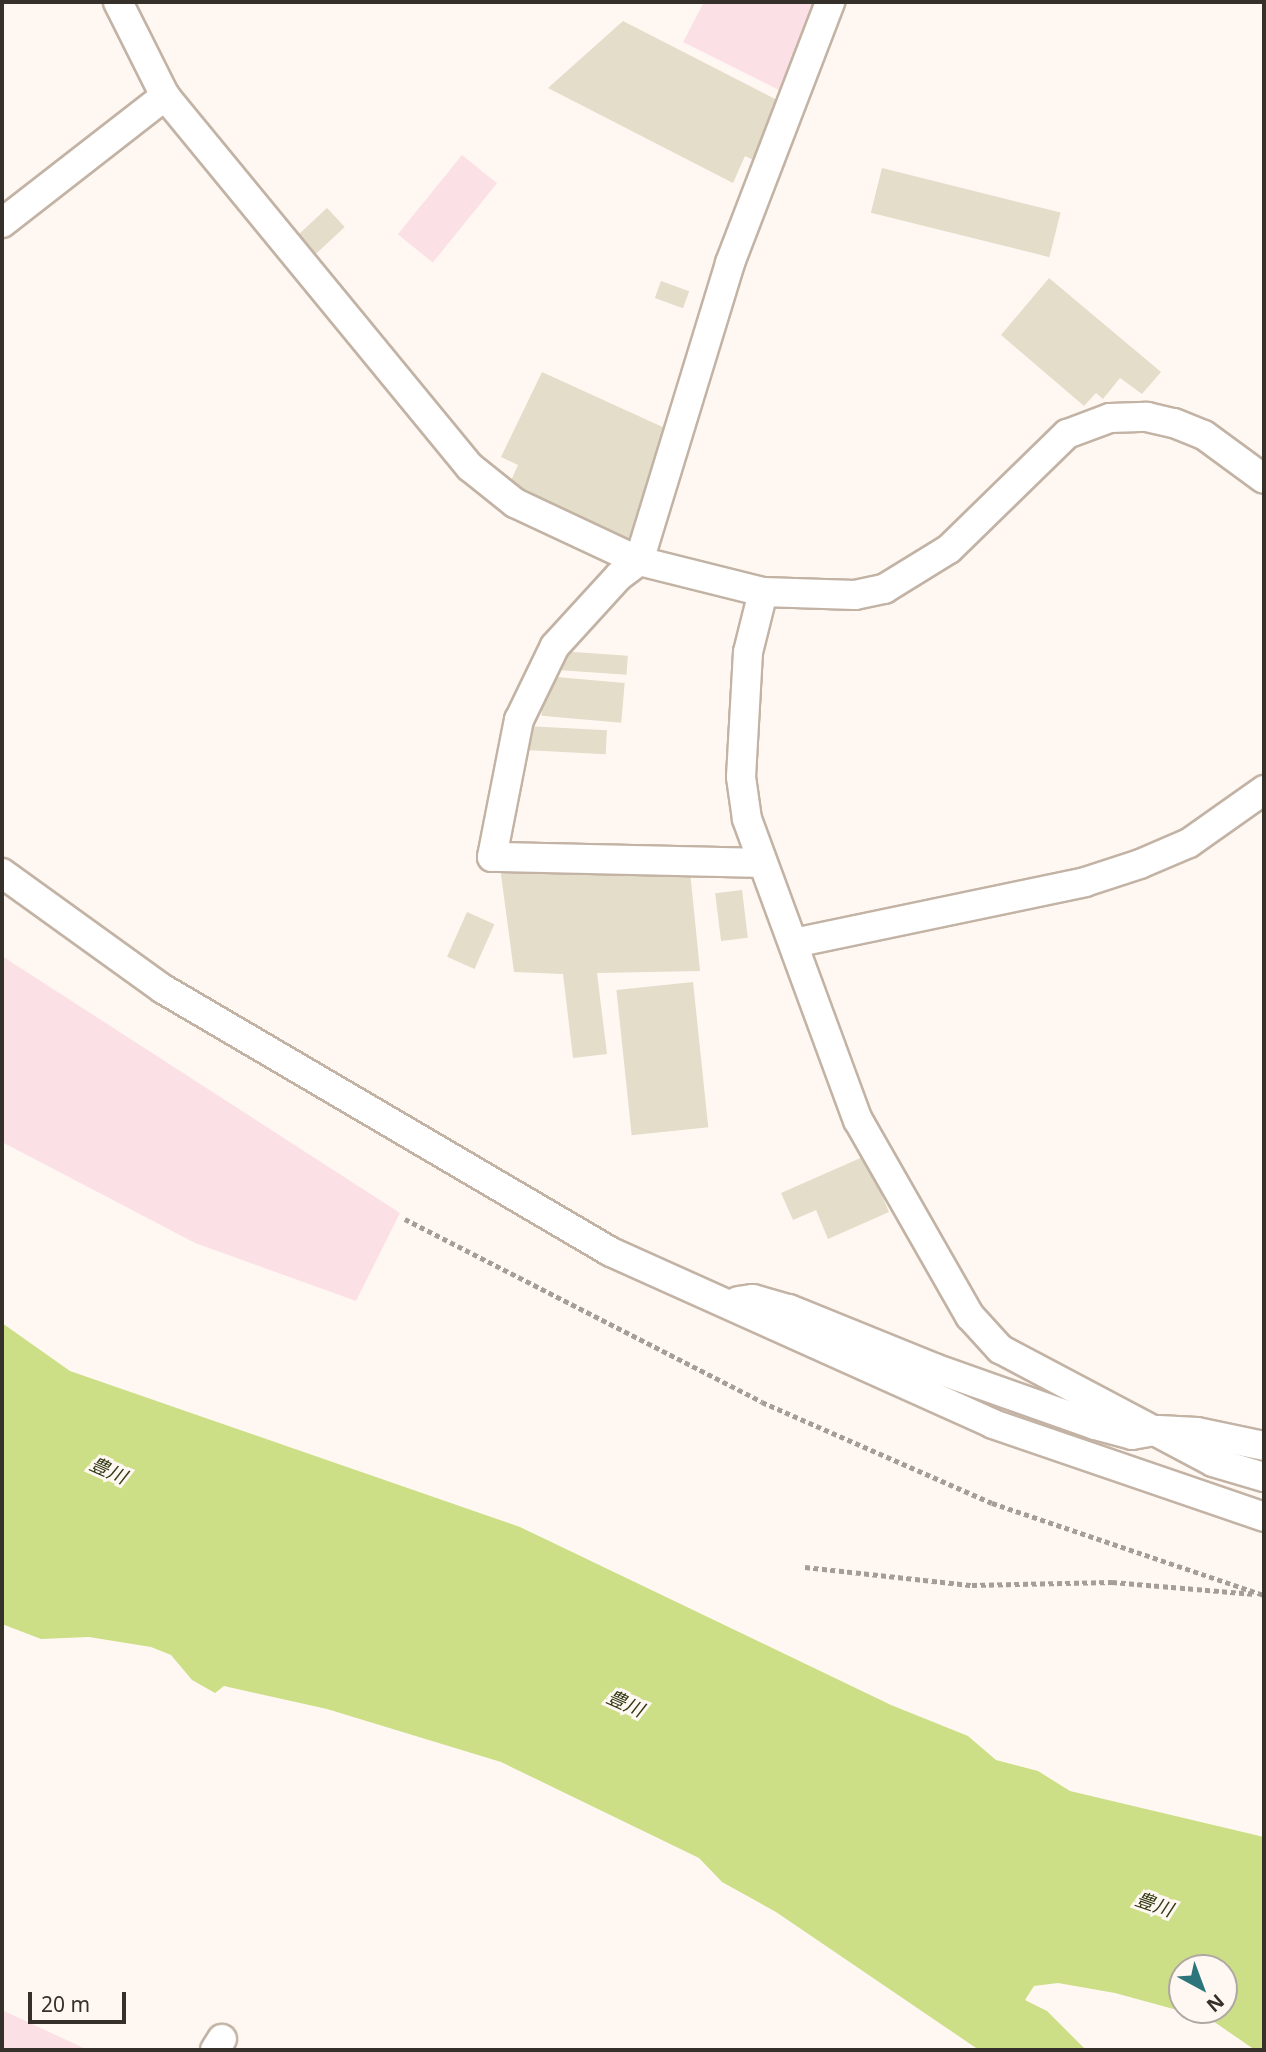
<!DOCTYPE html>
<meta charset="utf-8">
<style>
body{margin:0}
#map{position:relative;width:1266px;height:2052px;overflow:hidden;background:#fff8f2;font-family:"Noto Sans","Noto Sans JP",sans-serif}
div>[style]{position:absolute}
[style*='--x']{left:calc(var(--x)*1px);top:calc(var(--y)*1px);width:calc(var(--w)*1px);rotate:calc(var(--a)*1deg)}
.green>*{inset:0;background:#fbe1e5;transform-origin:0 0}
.water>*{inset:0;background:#ccdf87}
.building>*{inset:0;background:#e3ddca;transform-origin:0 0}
.path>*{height:4.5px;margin-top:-2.25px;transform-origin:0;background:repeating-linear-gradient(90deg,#a49e98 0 5px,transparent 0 8.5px)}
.roads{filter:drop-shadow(2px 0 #c3b3a5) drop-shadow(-2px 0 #c3b3a5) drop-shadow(0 2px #c3b3a5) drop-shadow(0 -2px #c3b3a5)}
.minor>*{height:28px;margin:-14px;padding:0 14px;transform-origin:14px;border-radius:14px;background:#fff}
span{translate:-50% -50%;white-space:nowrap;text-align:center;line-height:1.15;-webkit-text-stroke:6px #fff8f2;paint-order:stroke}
.water-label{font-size:19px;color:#323914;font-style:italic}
.frame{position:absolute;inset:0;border:4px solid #36302b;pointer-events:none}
.north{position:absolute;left:1168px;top:1954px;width:70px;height:70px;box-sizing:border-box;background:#fff8f2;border:2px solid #afa8a2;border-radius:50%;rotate:139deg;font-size:19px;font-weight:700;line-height:28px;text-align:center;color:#36302b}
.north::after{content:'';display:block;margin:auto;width:24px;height:32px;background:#2c767b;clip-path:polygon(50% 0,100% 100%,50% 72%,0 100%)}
.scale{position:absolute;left:28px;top:1992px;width:98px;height:32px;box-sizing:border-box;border:4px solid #36302b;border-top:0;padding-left:9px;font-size:21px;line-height:24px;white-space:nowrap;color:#36302b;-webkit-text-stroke:5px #fff8f2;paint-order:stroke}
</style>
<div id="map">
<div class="green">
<div style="clip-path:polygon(704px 2px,819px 2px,783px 92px,683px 42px)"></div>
<div style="left:462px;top:155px;width:45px;height:102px;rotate:39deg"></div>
<div style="clip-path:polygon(2px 956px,400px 1213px,356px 1301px,195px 1243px,2px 1142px)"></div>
<div style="clip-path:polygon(2px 2010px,88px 2050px,91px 2050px,2px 2050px)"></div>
</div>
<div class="water">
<div style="clip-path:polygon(evenodd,2px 1323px,70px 1371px,520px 1527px,891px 1705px,968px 1736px,996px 1760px,1038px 1771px,1070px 1791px,1264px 1837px,1264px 2050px,1255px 2050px,1210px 2019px,1115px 1993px,1058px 1983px,1034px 1986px,1025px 2000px,1047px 2011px,1086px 2050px,979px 2050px,776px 1912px,722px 1882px,699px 1858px,501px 1762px,327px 1709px,224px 1686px,215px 1693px,192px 1680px,171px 1655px,151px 1647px,89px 1637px,41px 1639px,2px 1624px,2px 1323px,1182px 1968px,1224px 1968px,1224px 2010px,1182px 2010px,1182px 1968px)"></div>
</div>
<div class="building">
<div style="clip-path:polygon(623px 21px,777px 100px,755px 161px,745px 156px,733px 183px,548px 88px)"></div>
<div style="left:882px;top:168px;width:184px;height:46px;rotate:14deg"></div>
<div style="left:327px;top:208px;width:26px;height:40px;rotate:47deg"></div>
<div style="clip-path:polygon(1049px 278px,1161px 372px,1142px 394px,1120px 378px,1103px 399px,1096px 393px,1084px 406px,1001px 335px)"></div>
<div style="left:661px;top:281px;width:30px;height:18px;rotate:20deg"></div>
<div style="clip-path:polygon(542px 372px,667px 429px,632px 544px,508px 487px,518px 465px,501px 457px)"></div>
<div style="left:559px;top:651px;width:69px;height:19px;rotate:4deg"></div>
<div style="left:545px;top:676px;width:80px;height:40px;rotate:5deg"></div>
<div style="left:526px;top:726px;width:81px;height:24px;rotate:3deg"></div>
<div style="clip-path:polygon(500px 867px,690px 871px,700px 971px,597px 973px,607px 1054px,573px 1058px,563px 974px,514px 972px)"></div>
<div style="left:742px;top:890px;width:48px;height:27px;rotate:83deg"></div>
<div style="left:467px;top:912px;width:30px;height:49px;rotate:24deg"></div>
<div style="left:693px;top:982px;width:146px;height:77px;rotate:84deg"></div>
<div style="clip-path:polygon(865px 1156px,889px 1212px,828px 1239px,816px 1210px,793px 1220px,781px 1193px)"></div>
</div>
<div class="path">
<div style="--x:405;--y:1219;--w:401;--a:27.1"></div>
<div style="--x:762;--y:1402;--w:251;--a:23.7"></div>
<div style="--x:992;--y:1503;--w:287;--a:18.7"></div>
<div style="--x:805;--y:1567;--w:168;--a:6.2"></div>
<div style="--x:972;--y:1585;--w:140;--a:-1.2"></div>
<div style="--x:1112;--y:1582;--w:143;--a:4.8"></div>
</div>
<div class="roads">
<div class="minor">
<div style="--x:118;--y:2;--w:105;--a:63.4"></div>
<div style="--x:165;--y:96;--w:480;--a:50.6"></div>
<div style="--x:470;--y:467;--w:58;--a:38.7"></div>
<div style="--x:515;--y:503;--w:137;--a:25.1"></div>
<div style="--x:639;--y:561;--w:128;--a:14"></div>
<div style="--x:763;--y:592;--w:92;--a:1.9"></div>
<div style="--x:855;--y:595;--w:30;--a:-12"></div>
<div style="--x:884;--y:589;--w:76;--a:-31.6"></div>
<div style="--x:949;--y:549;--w:165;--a:-44.3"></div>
<div style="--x:1067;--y:434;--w:46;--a:-20.4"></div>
<div style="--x:1110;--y:418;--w:37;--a:-2"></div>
<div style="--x:1147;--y:417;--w:28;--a:13"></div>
<div style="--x:1174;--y:423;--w:32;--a:22"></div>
<div style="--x:1204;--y:435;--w:74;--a:36.3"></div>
<div style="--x:2;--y:223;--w:207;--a:-37.9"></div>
<div style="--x:763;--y:592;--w:62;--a:104"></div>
<div style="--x:748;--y:652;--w:125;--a:93.2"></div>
<div style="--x:741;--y:777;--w:42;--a:81.9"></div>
<div style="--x:747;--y:819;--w:321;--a:69.8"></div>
<div style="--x:858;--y:1120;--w:226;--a:60.3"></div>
<div style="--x:970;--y:1316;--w:45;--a:47.7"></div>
<div style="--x:1000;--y:1349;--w:241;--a:27.9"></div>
<div style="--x:1213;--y:1462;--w:53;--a:16.4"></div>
<div style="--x:762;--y:863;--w:270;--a:-178.7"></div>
<div style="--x:492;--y:857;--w:140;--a:-78.9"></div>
<div style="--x:519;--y:720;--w:82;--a:-64.1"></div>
<div style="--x:555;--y:646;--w:95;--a:-47.6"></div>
<div style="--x:619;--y:576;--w:25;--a:-37"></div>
<div style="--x:639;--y:561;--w:312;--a:-73"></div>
<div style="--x:730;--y:263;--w:280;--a:-69"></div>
<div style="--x:2;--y:873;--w:198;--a:35.8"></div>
<div style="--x:163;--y:989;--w:519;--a:30.42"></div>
<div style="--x:611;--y:1252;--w:419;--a:24.2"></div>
<div style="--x:993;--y:1424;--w:287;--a:18.9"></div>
<div style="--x:794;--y:943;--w:297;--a:-11.8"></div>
<div style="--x:1085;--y:882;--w:58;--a:-18.1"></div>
<div style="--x:1140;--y:864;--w:53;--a:-23.2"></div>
<div style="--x:1189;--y:843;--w:92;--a:-35.2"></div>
<div style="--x:738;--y:1301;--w:15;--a:-8"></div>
<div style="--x:753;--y:1299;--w:37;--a:16"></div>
<div style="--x:789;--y:1309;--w:157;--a:22.1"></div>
<div style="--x:934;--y:1368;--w:171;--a:19.5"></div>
<div style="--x:1095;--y:1425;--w:38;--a:15"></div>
<div style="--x:1132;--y:1435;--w:27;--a:-10"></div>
<div style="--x:1159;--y:1430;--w:38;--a:3"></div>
<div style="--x:1197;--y:1432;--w:68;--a:11.8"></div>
<div style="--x:215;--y:2050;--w:13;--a:-58"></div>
</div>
</div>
<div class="water-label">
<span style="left:108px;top:1471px;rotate:24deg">豊川</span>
<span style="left:625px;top:1704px;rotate:24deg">豊川</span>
<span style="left:1154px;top:1905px;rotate:19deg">豊川</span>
</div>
<div class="frame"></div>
<div class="north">N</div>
<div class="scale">20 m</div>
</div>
